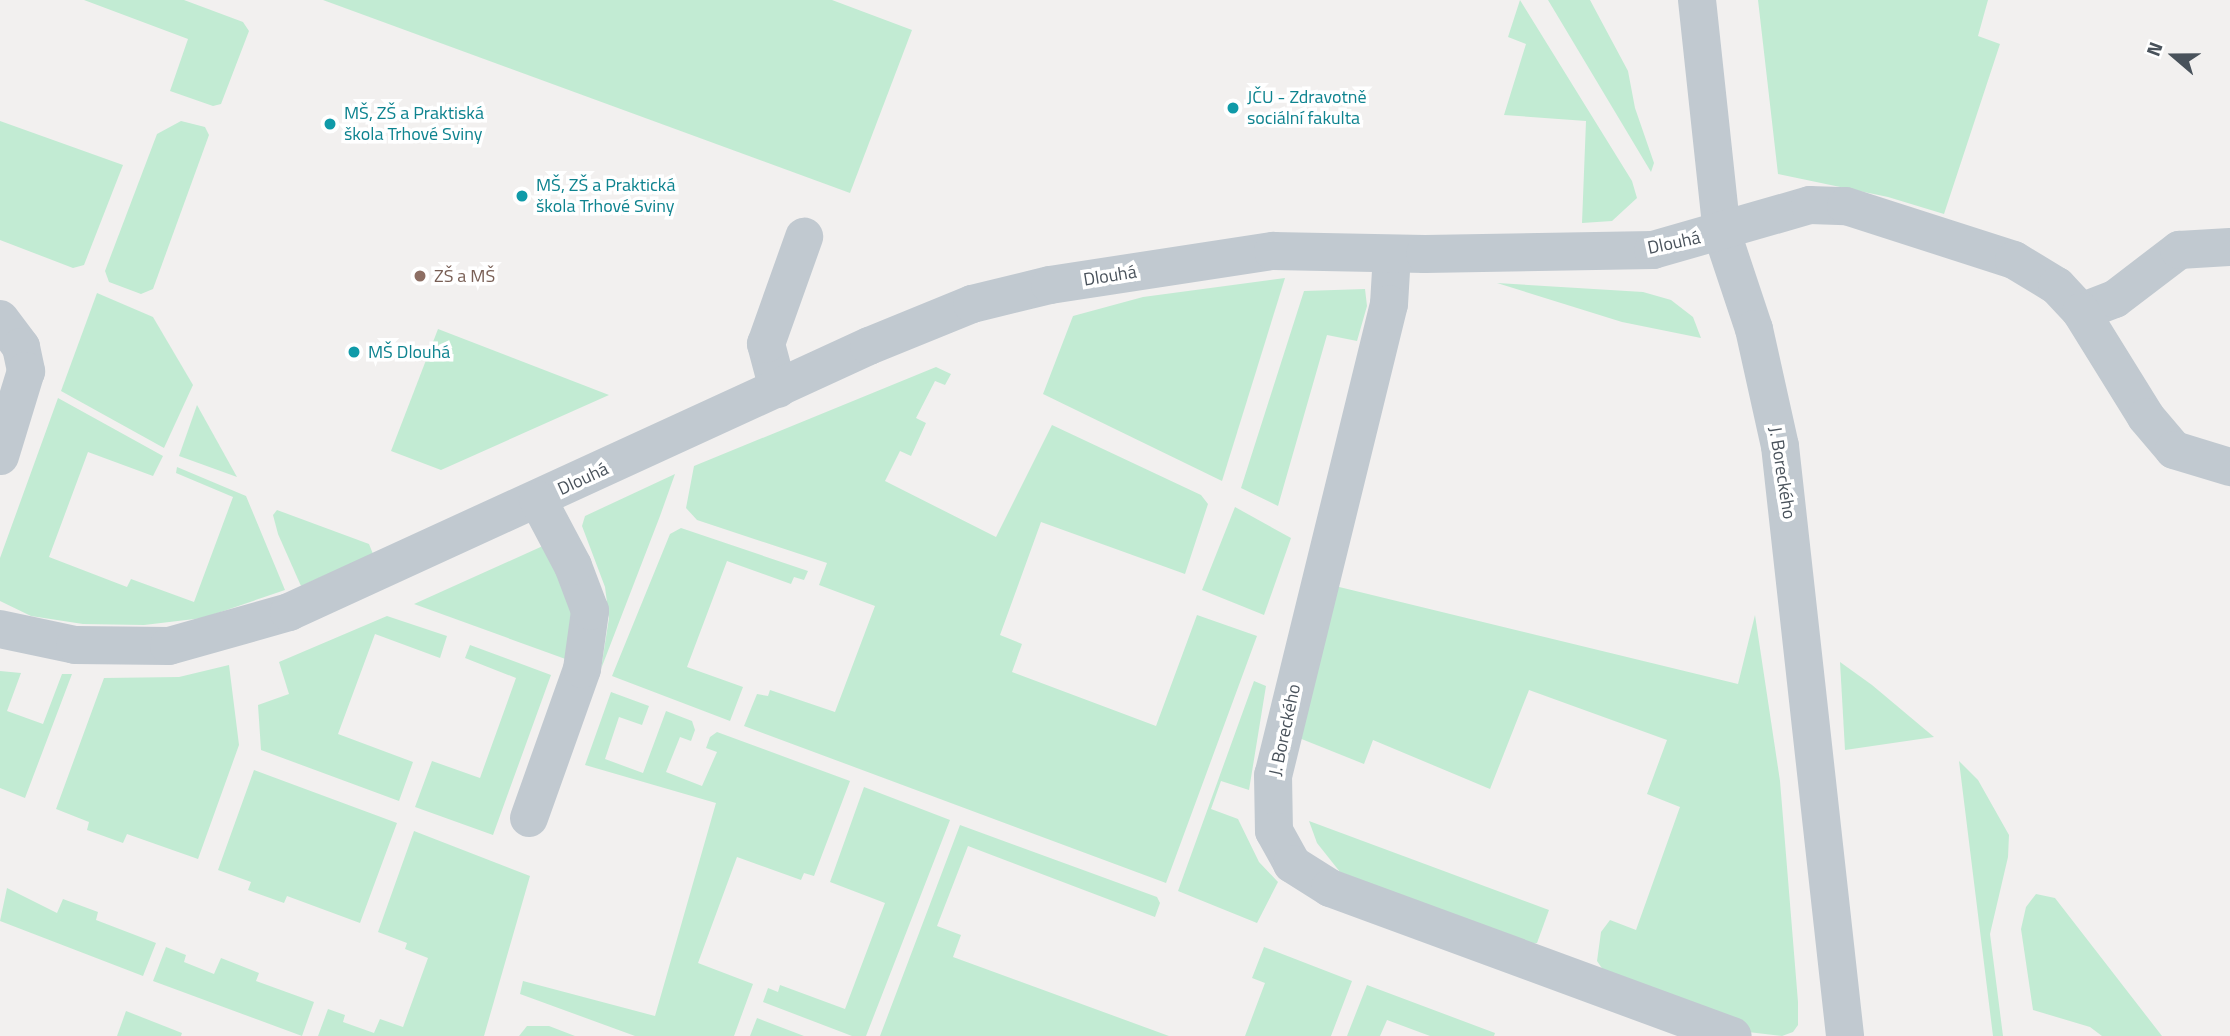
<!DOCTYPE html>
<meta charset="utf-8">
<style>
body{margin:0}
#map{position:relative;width:2230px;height:1036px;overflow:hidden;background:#f2f0ef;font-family:"Titillium Web",sans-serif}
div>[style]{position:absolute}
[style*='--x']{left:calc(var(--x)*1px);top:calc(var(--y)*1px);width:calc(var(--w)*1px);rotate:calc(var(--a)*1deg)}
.green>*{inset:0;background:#c2ebd3}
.minor>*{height:38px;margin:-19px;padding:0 19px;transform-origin:19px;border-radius:19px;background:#c1c9d0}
.dots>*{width:19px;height:19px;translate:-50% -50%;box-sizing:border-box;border:4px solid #fff;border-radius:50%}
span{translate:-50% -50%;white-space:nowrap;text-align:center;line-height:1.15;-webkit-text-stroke:7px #fff;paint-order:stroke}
.culture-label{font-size:18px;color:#0d838f}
.left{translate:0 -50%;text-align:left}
.street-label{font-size:18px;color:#49525b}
.education-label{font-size:18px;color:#785e54}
.north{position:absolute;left:2139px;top:21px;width:70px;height:70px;-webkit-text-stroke:5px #fff;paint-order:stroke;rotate:290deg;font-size:19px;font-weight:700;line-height:28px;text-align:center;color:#49525b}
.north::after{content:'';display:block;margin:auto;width:24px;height:32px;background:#49525b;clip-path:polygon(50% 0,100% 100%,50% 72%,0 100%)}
</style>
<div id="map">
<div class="green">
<div style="clip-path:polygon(84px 0,184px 0,243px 22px,249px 31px,221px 104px,213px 106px,170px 91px,188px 39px)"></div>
<div style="clip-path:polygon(323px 0,832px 0,912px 30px,850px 193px)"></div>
<div style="clip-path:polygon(1520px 0,1632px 181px,1637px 198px,1612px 221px,1582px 223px,1586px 121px,1504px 115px,1526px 44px,1508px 37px)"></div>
<div style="clip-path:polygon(1548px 0,1590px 0,1628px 71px,1635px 108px,1654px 163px,1651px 172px)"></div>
<div style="clip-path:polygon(1758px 0,1988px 0,1978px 36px,2000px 44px,1944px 214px,1888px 197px,1778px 174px)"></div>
<div style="clip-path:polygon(0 121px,123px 165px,84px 265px,73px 268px,0 240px)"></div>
<div style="clip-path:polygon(181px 121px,205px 127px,209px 135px,153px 289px,141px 294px,109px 282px,105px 271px,157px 134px)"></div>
<div style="clip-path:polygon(1285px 278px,1222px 481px,1043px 394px,1073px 316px,1143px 297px)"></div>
<div style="clip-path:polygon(1497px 283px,1643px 292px,1671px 300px,1693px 317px,1701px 338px,1622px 322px)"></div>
<div style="clip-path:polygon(1365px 289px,1367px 306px,1357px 341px,1327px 335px,1278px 506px,1241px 488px,1304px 291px)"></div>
<div style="clip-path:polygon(97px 293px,153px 317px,193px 385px,164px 448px,61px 391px)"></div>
<div style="clip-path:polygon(438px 329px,609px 395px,441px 470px,391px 451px)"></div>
<div style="clip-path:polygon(936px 367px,951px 374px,945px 385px,935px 381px,916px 418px,926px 423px,911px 456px,900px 451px,885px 481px,996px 537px,1052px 425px,1201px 495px,1208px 504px,1185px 574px,1041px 522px,1000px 635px,1022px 644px,1012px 672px,1156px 726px,1197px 615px,1257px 636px,1166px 883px,744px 726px,757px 694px,768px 696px,770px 690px,835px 712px,875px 606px,819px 585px,827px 563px,697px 520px,686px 508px,694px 466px)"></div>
<div style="clip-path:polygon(58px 398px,163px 456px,153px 476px,88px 452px,49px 557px,127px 587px,131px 579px,194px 602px,233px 497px,176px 473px,177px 467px,246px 496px,285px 590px,203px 618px,144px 625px,83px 624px,31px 616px,0 601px,0 558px)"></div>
<div style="clip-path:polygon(197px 405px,237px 477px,179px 456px)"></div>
<div style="clip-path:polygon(675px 474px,660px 516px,601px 669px,609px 618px,605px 587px,582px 526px,585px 516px)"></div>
<div style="clip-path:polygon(1235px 507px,1291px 538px,1264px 615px,1202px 590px)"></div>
<div style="clip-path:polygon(277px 510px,369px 544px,373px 554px,301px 586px,278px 534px,273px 515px)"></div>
<div style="clip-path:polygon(681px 528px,808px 571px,804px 580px,794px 577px,791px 584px,727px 561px,687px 667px,743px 687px,730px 721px,612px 676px,670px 534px)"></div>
<div style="clip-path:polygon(545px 545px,577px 609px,571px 661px,414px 604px)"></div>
<div style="clip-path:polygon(1331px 585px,1738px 684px,1755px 615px,1780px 781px,1798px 1002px,1798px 1025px,1793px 1032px,1782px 1036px,1748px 1032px,1610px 980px,1597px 961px,1601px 932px,1610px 920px,1636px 930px,1680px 807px,1647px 794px,1667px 740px,1529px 690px,1490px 789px,1373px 740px,1364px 764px,1299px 738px)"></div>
<div style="clip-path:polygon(387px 616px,447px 636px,440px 658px,375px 634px,338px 734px,413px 762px,399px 801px,261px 750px,258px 705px,289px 694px,279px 662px)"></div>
<div style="clip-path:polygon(470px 645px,551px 675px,493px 835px,415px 807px,432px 761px,480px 778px,516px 678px,465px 658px)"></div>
<div style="clip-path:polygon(1840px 662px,1872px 685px,1934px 737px,1845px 750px)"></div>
<div style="clip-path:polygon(229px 665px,239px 745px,198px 859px,127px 834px,123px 843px,87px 830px,89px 822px,56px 809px,104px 678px,179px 677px)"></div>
<div style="clip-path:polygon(0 671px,21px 673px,7px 711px,43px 724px,62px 674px,72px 674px,25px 798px,0 788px)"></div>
<div style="clip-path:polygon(1254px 681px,1266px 686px,1249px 790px,1221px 781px,1211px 809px,1238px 819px,1259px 862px,1278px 882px,1257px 923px,1178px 891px)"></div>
<div style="clip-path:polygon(611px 692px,649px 706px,642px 725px,619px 717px,605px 759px,643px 773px,666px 711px,692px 721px,695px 730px,691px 741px,680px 737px,666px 772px,702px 786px,717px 752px,706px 748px,710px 737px,717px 732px,850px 781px,814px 876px,804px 873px,801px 880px,737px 857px,698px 963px,753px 984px,734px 1036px,635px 1036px,520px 994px,523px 981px,655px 1016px,716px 803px,585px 765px)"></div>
<div style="clip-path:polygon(1959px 761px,1978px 780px,2009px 835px,2008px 857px,1990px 934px,2003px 1036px,1993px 1036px)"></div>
<div style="clip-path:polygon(254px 770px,397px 823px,360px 923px,287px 896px,284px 903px,248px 890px,251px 882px,218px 870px)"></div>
<div style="clip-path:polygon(864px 787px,950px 820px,866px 1036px,852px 1036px,763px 1002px,768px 988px,778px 992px,780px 985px,845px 1009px,885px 903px,830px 882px)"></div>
<div style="clip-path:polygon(1309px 821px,1549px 910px,1537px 943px,1524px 944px,1340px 872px,1317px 843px)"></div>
<div style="clip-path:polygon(960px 825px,1157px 897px,1160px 903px,1155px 917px,968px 846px,937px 926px,961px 935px,953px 957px,1169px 1036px,880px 1036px)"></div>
<div style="clip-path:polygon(414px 831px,530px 876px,484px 1036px,318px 1036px,328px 1009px,345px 1015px,343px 1022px,374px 1033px,380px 1019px,403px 1027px,428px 958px,405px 949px,407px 943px,378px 932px)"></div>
<div style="clip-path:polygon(7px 888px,57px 913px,63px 899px,98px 912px,96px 920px,156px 943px,143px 976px,0 921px)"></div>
<div style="clip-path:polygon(2036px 894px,2055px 898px,2162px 1036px,2102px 1036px,2090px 1027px,2033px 1010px,2021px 929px,2026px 907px)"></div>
<div style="clip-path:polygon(166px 947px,186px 955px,184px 962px,214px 974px,221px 958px,259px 973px,256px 981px,314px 1002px,302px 1036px,153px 981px)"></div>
<div style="clip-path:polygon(1264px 947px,1352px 981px,1331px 1036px,1245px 1036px,1265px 983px,1252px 978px)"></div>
<div style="clip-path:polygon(1367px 985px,1495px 1033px,1494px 1036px,1430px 1036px,1387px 1020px,1380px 1036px,1347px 1036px)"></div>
<div style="clip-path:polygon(126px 1011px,182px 1033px,181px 1036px,117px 1036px)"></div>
<div style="clip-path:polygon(757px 1018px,804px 1036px,750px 1036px)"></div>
<div style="clip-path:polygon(527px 1026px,549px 1026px,575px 1036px,519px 1036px)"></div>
</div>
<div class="minor">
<div style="--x:1697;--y:0;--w:234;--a:83.9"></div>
<div style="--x:1722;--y:233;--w:101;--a:71.6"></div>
<div style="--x:1754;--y:329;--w:120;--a:77.5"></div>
<div style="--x:1780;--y:446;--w:594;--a:83.71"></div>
<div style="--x:1392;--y:254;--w:50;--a:93.4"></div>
<div style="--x:1389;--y:304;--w:485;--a:103.8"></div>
<div style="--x:1273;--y:775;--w:56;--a:89"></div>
<div style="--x:1274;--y:831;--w:38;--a:61"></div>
<div style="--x:1292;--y:864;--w:45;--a:32.3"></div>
<div style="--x:1330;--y:888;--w:429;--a:20.2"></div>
<div style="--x:2081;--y:312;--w:36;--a:-21"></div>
<div style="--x:2115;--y:299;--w:81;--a:-37.4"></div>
<div style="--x:2179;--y:250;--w:51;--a:-3.4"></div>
<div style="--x:0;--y:319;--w:35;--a:53"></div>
<div style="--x:21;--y:347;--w:25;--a:78"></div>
<div style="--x:26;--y:371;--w:89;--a:107"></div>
<div style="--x:778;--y:389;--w:47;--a:-104.9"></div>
<div style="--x:766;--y:344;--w:114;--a:-70.4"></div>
<div style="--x:0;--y:629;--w:77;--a:12"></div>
<div style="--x:75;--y:645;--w:94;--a:0.6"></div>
<div style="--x:169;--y:646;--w:125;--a:-15.8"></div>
<div style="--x:289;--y:612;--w:638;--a:-24.64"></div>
<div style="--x:869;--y:346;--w:111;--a:-22.2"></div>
<div style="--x:972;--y:304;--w:80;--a:-13.7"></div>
<div style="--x:1050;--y:285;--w:226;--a:-8.7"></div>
<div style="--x:1273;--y:251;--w:152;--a:1.1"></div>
<div style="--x:1425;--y:254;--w:228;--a:-1"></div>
<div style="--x:1653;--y:250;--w:163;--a:-16"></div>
<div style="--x:1810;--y:205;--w:36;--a:2"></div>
<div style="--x:1846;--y:206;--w:176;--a:17.8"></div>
<div style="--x:2014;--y:260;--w:50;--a:31.2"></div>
<div style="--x:2057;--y:286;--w:35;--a:47"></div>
<div style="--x:2081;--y:312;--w:123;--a:58.2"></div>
<div style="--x:2146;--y:417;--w:43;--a:49.7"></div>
<div style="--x:2174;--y:450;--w:59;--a:16.9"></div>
<div style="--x:529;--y:818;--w:158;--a:-70.4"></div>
<div style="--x:582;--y:669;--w:59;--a:-82.1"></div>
<div style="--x:590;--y:611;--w:48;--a:-110.7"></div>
<div style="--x:573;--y:566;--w:75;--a:-117.9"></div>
</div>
<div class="dots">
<div style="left:1233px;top:108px;background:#0f9aa8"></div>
<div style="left:330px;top:124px;background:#0f9aa8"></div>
<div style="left:522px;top:196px;background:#0f9aa8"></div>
<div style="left:420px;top:276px;background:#8d6e63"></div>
<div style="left:354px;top:352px;background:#0f9aa8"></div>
</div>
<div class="culture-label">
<span class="left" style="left:1247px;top:108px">JČU - Zdravotně<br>sociální fakulta</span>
<span class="left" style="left:344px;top:124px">MŠ, ZŠ a Praktiská<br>škola Trhové Sviny</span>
<span class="left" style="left:536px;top:196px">MŠ, ZŠ a Praktická<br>škola Trhové Sviny</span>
<span class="left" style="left:368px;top:352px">MŠ Dlouhá</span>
</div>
<div class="street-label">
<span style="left:1674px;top:243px;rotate:-12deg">Dlouhá</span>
<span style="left:1110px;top:276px;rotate:-9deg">Dlouhá</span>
<span style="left:1782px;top:473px;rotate:81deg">J. Boreckého</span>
<span style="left:583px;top:479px;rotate:-25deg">Dlouhá</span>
<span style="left:1285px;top:730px;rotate:-78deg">J. Boreckého</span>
</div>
<div class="education-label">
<span class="left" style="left:434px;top:276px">ZŠ a MŠ</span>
</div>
<div class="north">N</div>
</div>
